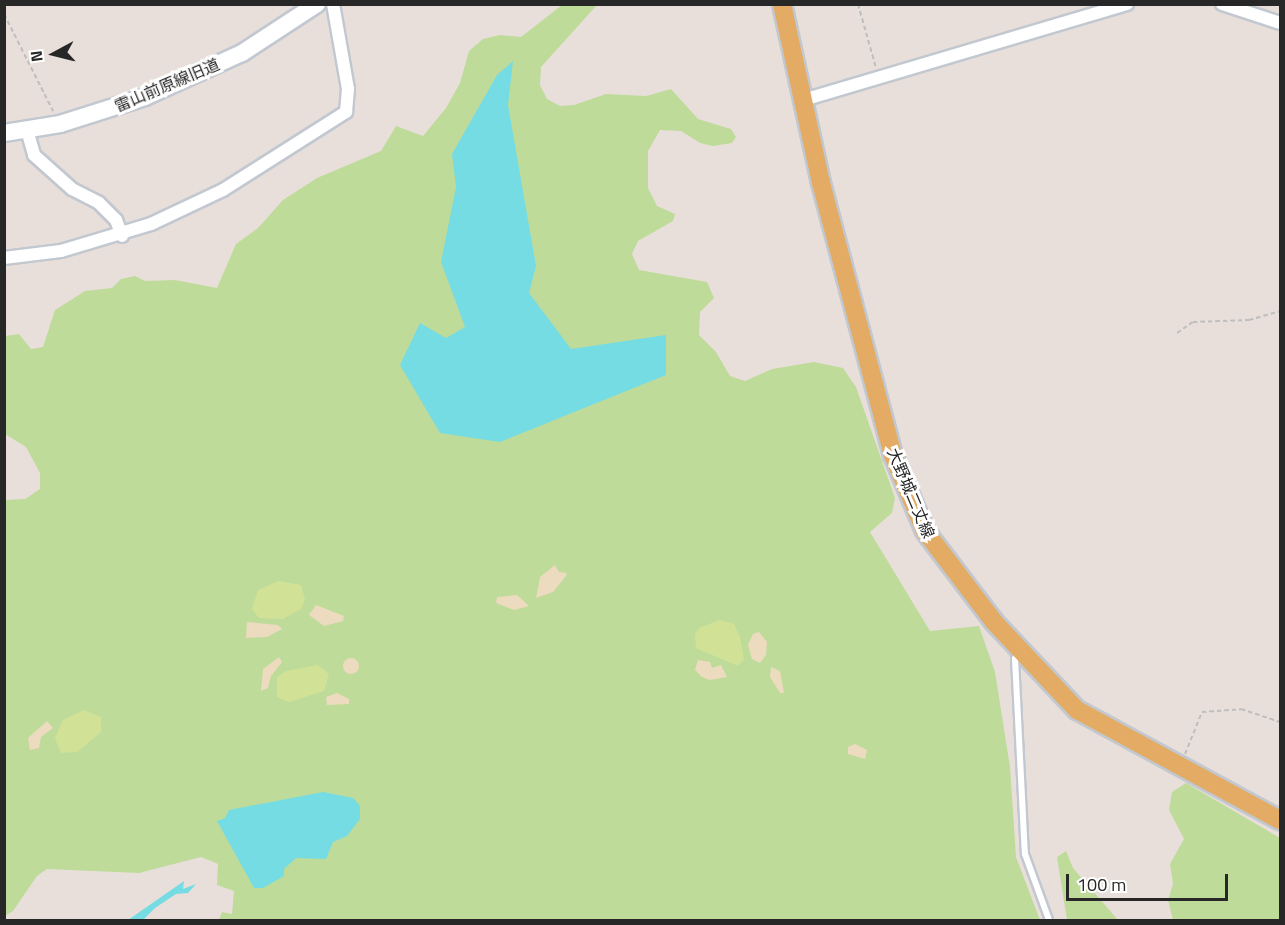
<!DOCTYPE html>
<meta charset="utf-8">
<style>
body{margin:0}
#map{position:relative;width:1285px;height:925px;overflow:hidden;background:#e9dfda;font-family:"Titillium Web","Noto Sans JP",sans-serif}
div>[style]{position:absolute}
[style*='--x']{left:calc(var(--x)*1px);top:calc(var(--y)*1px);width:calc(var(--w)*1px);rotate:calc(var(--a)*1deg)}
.green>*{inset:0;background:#bedb9a}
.sand>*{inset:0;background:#ecdbbf}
.round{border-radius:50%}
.pitch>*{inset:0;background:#d1e297}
.water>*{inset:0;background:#75dce3}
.path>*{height:2px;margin-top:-1px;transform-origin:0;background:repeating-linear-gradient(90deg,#bebebe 0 4.5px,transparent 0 7.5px)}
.roads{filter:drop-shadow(2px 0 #c2c8d0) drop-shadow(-2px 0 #c2c8d0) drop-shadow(0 2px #c2c8d0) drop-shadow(0 -2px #c2c8d0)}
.lane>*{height:6px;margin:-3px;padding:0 3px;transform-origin:3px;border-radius:3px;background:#fff}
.street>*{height:12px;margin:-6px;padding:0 6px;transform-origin:6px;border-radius:6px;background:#fff}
.secondary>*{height:16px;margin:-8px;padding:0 8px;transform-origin:8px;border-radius:8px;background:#fff}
.primary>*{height:18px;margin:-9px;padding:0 9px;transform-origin:9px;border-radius:9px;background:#e3ab64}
span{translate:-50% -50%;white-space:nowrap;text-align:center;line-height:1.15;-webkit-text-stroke:6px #fff;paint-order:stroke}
.street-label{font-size:16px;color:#272727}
.frame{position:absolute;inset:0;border:6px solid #272727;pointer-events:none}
.north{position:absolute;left:24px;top:24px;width:60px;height:60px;-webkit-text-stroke:4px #fff;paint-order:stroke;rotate:263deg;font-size:16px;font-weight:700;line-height:24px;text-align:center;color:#272727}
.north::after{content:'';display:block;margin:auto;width:21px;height:27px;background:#272727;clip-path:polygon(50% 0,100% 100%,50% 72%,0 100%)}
.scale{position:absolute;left:1066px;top:874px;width:162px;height:27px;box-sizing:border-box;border:3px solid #272727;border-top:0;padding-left:8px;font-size:18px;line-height:21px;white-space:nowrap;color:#272727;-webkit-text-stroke:4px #fff;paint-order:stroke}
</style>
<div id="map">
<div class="green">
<div style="clip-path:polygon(562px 5px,597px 5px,541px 67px,540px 85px,547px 99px,560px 106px,574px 105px,606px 94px,646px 96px,671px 89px,698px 119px,731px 129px,736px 137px,732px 143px,713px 146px,700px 143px,681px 131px,660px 130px,648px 151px,648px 188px,657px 206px,675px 214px,673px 221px,638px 241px,632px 254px,639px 270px,707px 282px,714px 298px,700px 312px,699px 335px,716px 352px,730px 376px,745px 381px,772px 369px,814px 362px,843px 368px,856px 387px,895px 498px,892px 513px,870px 532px,930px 631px,979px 626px,995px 672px,1010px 767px,1016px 857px,1040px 920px,219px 920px,222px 912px,232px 914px,234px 891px,217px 885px,218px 864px,201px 857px,139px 873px,47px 869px,37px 876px,13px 911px,5px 916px,5px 500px,25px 499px,40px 489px,40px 473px,26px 447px,5px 434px,5px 336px,19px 334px,31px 349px,43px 347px,55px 310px,85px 291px,112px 288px,121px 279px,135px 276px,145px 281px,175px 280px,217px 288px,236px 244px,258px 228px,283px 200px,317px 178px,381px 151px,396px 126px,423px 136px,446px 108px,460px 83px,469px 51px,483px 39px,500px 35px,521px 37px)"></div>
<div style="clip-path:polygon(1186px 783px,1280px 838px,1280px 920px,1173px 920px,1168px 900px,1173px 884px,1170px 864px,1184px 839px,1169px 810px,1172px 792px)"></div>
<div style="clip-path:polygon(1066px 851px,1073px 868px,1118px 920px,1067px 920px,1057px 857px)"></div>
</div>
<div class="sand">
<div style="clip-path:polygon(555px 565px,559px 572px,567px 573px,566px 576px,553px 592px,536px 598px,540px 577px)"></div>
<div style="clip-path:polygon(517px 595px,529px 606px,514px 610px,496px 603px,497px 597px)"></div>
<div style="clip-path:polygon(316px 605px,344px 616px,343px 621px,324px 626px,309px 615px)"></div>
<div style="clip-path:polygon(247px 622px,278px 625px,282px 629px,267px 637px,246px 638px)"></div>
<div style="clip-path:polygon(759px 632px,767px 642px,766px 655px,760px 663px,752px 659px,748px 645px,753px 634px)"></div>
<div style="clip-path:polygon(279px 657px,282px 662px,271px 676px,268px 688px,261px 691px,263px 669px)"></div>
<div class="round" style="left:343px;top:658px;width:16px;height:16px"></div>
<div style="clip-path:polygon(698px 660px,710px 662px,712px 668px,721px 665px,727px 677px,710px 680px,702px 677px,695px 670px)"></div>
<div style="clip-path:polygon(771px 667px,780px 671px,784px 693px,780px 693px,770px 677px)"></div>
<div style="clip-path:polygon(337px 693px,349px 699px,349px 704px,327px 705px,326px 697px)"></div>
<div style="clip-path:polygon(47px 721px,53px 728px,41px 737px,39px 748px,30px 750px,28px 738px)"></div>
<div style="clip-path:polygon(855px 744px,867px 750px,865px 759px,848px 754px,848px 747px)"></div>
</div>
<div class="pitch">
<div style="clip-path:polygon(279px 581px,301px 585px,305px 600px,301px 609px,283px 619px,259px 618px,252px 609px,258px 590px)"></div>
<div style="clip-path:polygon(720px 620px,734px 624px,740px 637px,744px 659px,738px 666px,696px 648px,695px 635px,699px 628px)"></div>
<div style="clip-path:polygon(318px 665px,329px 674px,324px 691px,289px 702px,277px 697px,277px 677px,286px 671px)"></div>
<div style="clip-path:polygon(84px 710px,101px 717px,101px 732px,77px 752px,61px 753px,55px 738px,63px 720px)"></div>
</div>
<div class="water">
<div style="clip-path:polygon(513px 61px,508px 105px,536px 266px,529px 293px,571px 349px,666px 335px,666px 375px,500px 442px,440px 433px,400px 365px,420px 323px,446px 338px,465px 327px,441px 262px,456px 187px,452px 154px,497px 75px)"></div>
<div style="clip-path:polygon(323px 792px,353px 798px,360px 806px,360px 819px,347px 836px,333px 842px,326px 859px,296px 858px,284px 869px,284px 876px,263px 888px,254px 888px,217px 821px,225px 818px,229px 810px)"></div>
<div style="clip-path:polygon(184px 881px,183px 889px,196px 884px,188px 893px,176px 894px,155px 908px,143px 920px,128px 920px)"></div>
</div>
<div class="path">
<div style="--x:858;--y:4;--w:66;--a:74.3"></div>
<div style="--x:4;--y:14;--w:109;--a:63.2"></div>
<div style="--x:1177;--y:333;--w:19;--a:-35"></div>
<div style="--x:1193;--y:322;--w:56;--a:-2"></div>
<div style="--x:1249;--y:320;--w:32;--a:-16"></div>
<div style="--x:1185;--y:754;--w:45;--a:-68"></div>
<div style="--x:1202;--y:712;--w:39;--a:-4"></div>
<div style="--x:1241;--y:709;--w:41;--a:18.4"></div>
</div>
<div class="roads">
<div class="lane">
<div style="--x:1021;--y:652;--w:9;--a:131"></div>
<div style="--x:1015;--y:659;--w:195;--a:87.1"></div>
<div style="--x:1025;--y:854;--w:70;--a:70"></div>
</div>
<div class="street">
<div style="--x:1222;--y:4;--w:61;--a:18.1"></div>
<div style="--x:803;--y:100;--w:338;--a:-16.5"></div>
<div style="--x:27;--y:130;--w:26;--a:74"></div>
<div style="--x:34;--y:155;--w:51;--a:41.8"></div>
<div style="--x:72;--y:189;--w:30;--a:27"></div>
<div style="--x:99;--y:203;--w:24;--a:45"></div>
<div style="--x:116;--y:220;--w:17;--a:69"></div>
<div style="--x:4;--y:258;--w:57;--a:-7"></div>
<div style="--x:61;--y:251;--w:94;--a:-16.7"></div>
<div style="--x:151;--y:224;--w:80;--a:-25.3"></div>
<div style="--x:223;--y:190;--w:146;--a:-32.4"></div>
<div style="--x:346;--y:112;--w:23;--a:-85"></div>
<div style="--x:348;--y:89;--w:86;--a:-100"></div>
</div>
<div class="secondary">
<div style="--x:4;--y:133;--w:57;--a:-9.1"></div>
<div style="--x:60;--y:124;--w:89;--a:-17.6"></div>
<div style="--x:145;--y:97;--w:107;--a:-24.4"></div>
<div style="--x:242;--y:53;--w:90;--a:-33.2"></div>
</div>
<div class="primary">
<div style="--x:782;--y:4;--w:183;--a:77.7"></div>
<div style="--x:821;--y:183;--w:281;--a:75.2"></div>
<div style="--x:893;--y:455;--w:82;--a:67.2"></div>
<div style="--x:925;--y:531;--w:114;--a:52.8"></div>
<div style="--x:994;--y:622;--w:121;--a:46.7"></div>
<div style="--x:1077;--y:710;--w:231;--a:28.5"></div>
</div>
</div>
<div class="street-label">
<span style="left:167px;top:85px;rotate:-23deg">雷山前原線旧道</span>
<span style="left:911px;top:493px;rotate:67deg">大野城二丈線</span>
</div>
<div class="frame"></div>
<div class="north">N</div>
<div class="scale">100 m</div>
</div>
